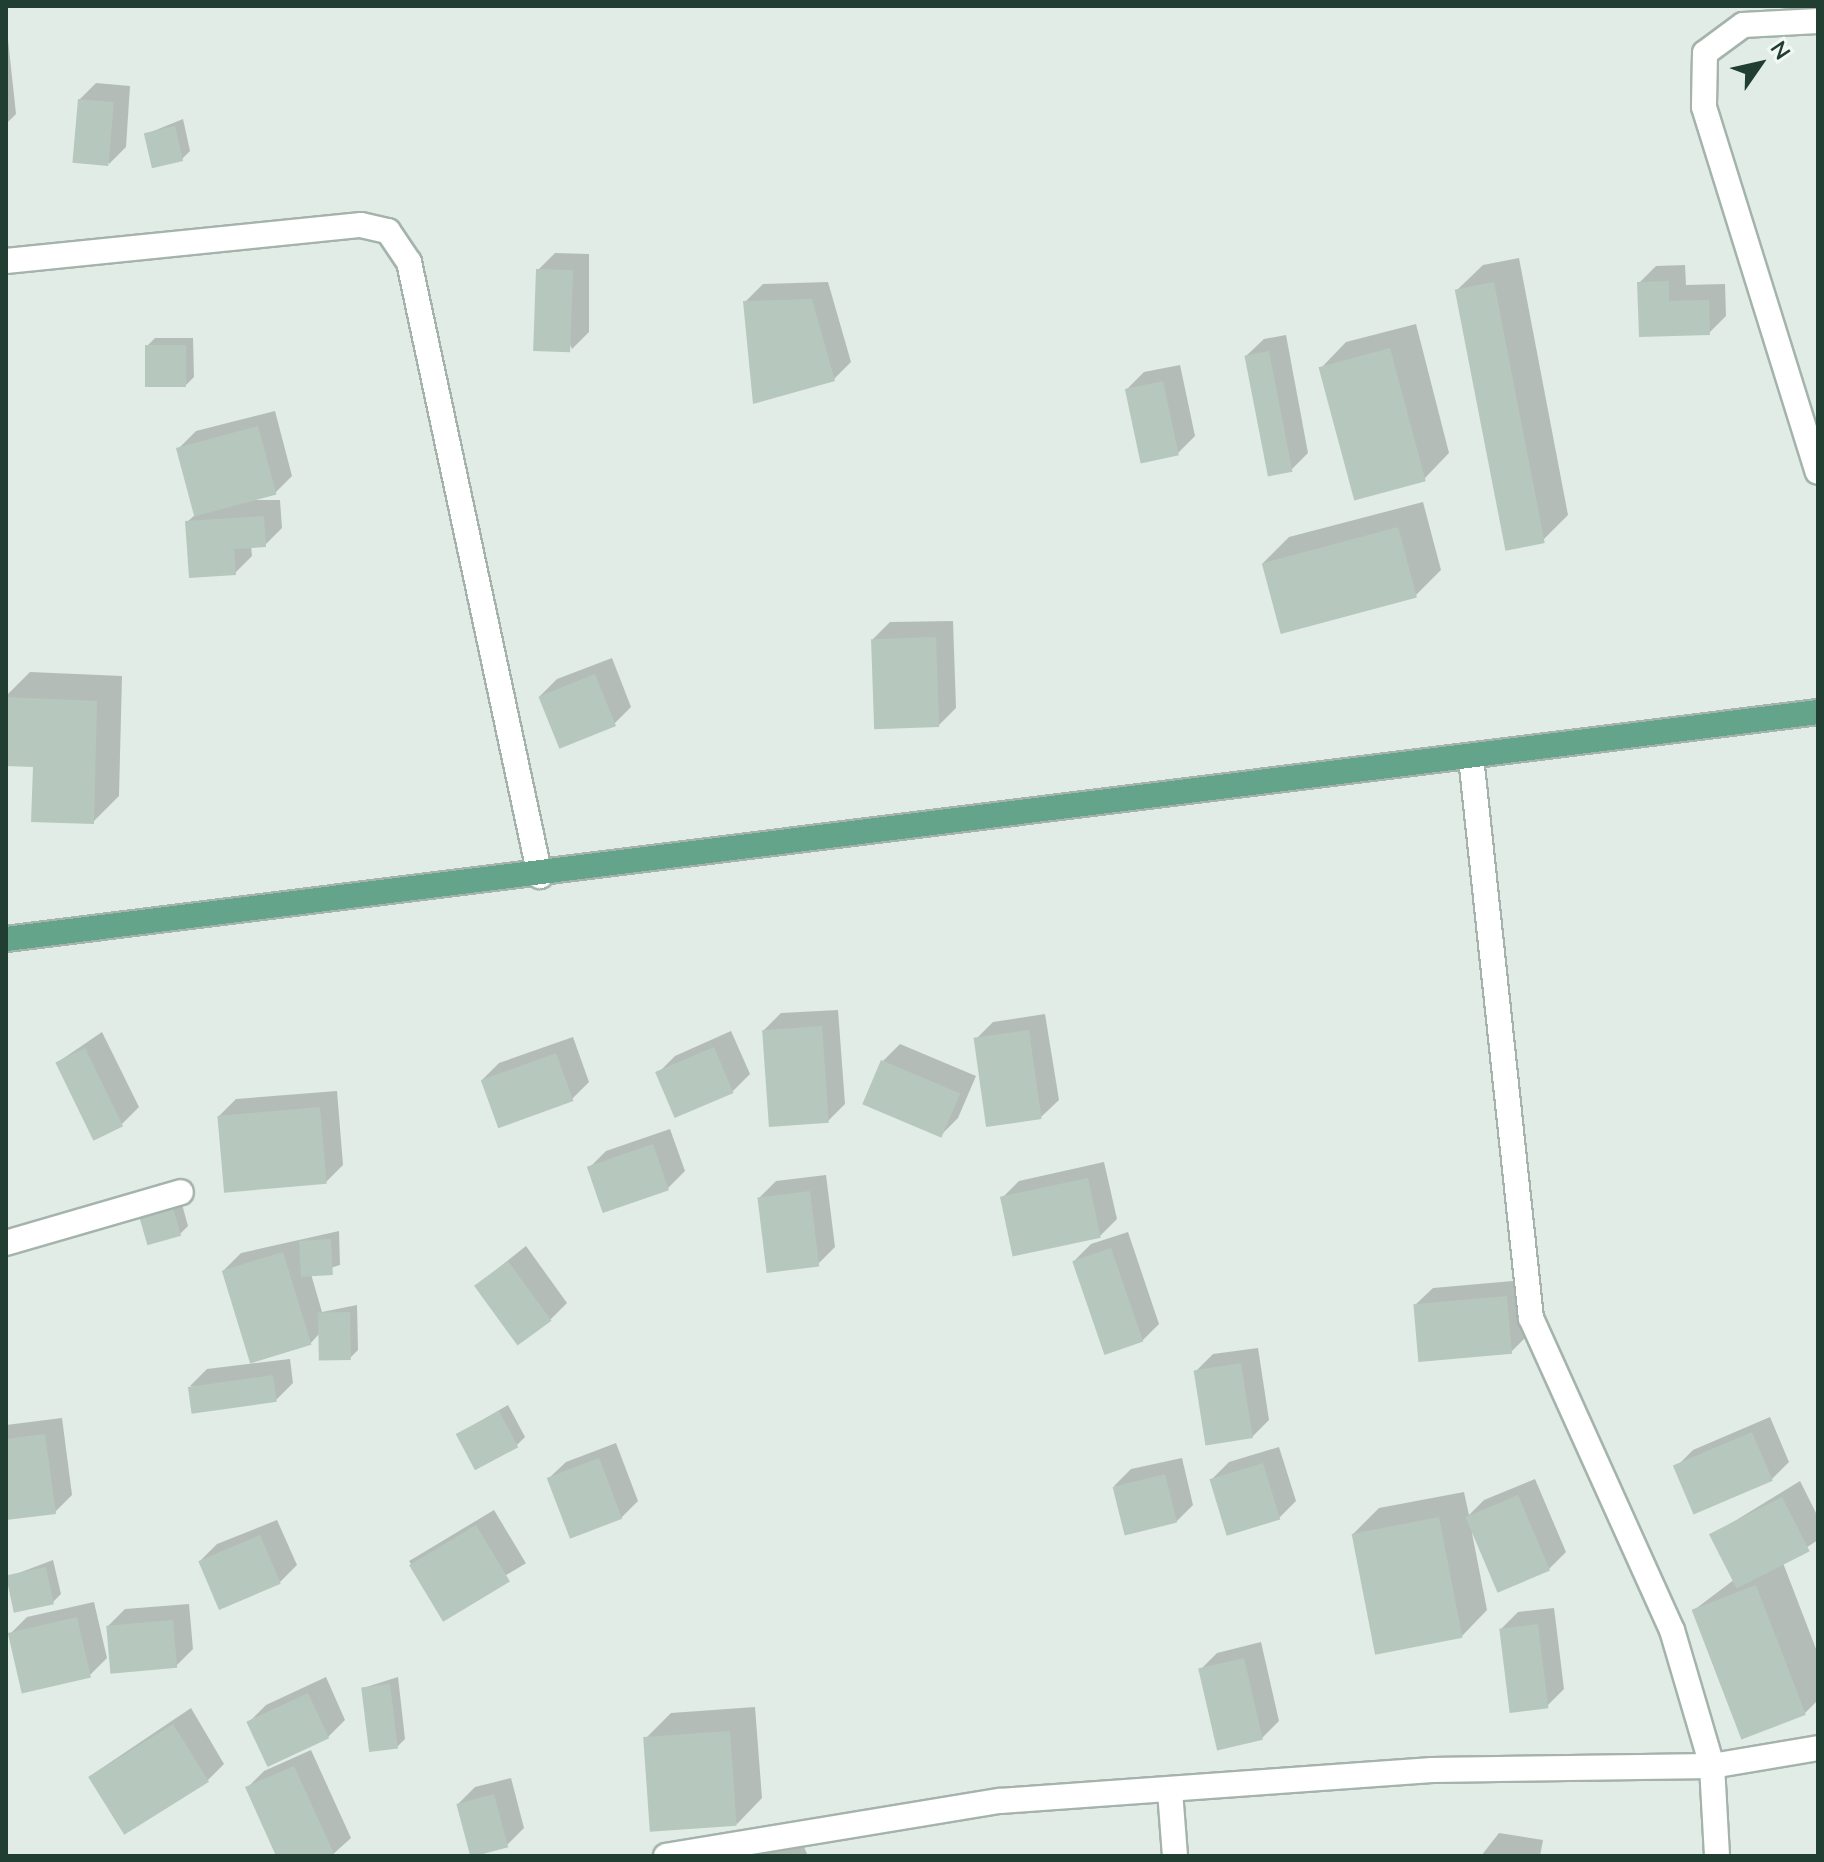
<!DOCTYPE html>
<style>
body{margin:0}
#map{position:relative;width:1824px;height:1862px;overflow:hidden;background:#e1ece6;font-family:"Nunito Sans",sans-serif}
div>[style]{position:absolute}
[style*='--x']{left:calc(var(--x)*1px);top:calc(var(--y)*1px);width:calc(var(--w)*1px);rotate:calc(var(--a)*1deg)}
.shadow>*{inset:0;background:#0003;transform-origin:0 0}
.building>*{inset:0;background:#b6c7be;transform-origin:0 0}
.roads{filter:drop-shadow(2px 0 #a4b4ac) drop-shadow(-2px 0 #a4b4ac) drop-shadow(0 2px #a4b4ac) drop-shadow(0 -2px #a4b4ac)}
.street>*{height:24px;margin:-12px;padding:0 12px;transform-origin:12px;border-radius:12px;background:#fff}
.primary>*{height:24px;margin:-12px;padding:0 12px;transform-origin:12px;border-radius:12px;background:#64a48a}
span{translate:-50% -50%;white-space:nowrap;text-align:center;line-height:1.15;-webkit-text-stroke:6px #f2f9f4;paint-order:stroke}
.frame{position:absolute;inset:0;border:8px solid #213e32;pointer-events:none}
.north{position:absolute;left:1720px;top:24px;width:80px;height:80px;-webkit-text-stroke:6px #f2f9f4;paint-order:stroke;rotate:56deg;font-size:22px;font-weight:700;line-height:32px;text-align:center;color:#213e32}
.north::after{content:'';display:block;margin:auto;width:28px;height:36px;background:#213e32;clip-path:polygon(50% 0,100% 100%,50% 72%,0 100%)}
</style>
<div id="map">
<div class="shadow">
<div style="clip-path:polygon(6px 21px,16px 114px,6px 124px)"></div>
<div style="clip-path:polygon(96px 83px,130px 86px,126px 147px,109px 164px,79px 100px)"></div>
<div style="clip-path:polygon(183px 119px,190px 151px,182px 159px,146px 134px)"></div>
<div style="clip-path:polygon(555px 253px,589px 254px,589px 332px,572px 349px,538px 270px)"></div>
<div style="clip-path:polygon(1519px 258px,1568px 515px,1542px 541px,1457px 290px,1483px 265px)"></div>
<div style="clip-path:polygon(1685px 265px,1686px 285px,1725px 284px,1726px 316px,1709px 333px,1639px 283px,1656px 266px)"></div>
<div style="clip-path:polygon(828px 282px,851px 362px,834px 379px,746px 301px,763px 284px)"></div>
<div style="clip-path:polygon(1416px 324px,1449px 453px,1424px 479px,1321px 368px,1346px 342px)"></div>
<div style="clip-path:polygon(1286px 335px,1308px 453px,1291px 470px,1246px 356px,1264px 339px)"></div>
<div style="clip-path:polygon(155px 338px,193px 338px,194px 377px,186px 385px,147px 346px)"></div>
<div style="clip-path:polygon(1180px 365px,1195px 436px,1178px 453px,1127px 389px,1144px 372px)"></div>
<div style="clip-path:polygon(275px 411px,292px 476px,275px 493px,248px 500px,280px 500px,282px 528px,265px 545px,251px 545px,252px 556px,235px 573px,187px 522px,196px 514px,179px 448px,196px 431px)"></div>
<div style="clip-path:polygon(1423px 502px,1441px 570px,1416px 595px,1263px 563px,1289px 537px)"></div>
<div style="clip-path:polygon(953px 621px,956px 708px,939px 725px,873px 639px,890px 622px)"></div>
<div style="clip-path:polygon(612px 658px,631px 707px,614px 724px,540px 696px,557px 679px)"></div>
<div style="clip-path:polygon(30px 672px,122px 676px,119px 796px,93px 822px,35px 765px,6px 764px,6px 696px)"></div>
<div style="clip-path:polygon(838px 1010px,845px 1104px,828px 1121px,764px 1030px,781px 1013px)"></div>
<div style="clip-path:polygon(1045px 1014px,1059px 1100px,1041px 1117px,976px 1039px,993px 1022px)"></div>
<div style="clip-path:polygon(731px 1031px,750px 1074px,733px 1091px,658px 1073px,675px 1056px)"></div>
<div style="clip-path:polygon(102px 1032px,139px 1107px,122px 1124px,58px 1062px)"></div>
<div style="clip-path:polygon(573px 1037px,589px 1082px,572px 1099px,482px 1080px,499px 1063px)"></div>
<div style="clip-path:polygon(900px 1044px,976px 1076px,958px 1118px,941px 1135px,883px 1061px)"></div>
<div style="clip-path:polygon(337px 1091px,343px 1165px,326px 1182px,219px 1116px,236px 1099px)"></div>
<div style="clip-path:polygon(670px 1129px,685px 1171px,668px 1188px,589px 1168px,606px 1151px)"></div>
<div style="clip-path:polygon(1104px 1162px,1117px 1219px,1100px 1236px,1002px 1198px,1019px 1181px)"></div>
<div style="clip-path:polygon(826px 1175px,835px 1247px,818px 1264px,759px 1198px,776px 1181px)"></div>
<div style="clip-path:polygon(180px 1197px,188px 1226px,180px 1234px,140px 1213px)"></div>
<div style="clip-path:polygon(339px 1231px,340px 1265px,311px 1274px,322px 1312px,357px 1305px,358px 1350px,350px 1358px,320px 1333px,310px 1344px,224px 1270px,241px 1253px)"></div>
<div style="clip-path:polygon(1128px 1232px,1159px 1324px,1142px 1341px,1074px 1261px,1091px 1244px)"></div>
<div style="clip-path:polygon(526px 1246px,567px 1303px,550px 1320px,477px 1285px)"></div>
<div style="clip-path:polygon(1524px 1280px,1528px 1335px,1511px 1352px,1415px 1305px,1433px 1288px)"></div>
<div style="clip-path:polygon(1258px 1348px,1269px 1420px,1252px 1437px,1196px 1371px,1213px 1354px)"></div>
<div style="clip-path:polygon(290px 1359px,293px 1383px,276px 1400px,190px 1386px,207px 1369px)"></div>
<div style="clip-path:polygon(508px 1405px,525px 1437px,517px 1445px,458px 1434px)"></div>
<div style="clip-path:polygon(1770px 1417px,1789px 1462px,1772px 1479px,1676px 1467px,1693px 1450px)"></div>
<div style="clip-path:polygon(62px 1418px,72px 1495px,55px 1512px,6px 1518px,6px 1425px)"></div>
<div style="clip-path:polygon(616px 1443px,638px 1501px,621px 1518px,549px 1478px,566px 1462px)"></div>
<div style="clip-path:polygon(1279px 1447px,1296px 1501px,1279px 1518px,1212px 1479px,1229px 1462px)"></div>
<div style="clip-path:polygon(1182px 1458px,1193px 1505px,1176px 1522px,1114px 1486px,1131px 1469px)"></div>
<div style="clip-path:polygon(1535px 1479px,1566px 1552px,1549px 1569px,1472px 1533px,1487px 1610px,1462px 1636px,1353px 1534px,1379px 1508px,1464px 1492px,1469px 1515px,1484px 1500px)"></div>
<div style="clip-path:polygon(1800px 1481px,1818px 1517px,1818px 1540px,1783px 1563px,1818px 1654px,1818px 1700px,1805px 1713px,1743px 1737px,1694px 1610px,1735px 1579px,1712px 1535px)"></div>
<div style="left:494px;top:1510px;width:62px;height:99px;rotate:59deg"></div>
<div style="clip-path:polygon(277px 1520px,297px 1565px,280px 1582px,200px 1561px,217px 1544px)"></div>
<div style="clip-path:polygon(53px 1560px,61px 1594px,53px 1602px,8px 1577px)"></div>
<div style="clip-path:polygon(94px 1602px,107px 1658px,90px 1675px,10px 1634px,27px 1617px)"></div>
<div style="clip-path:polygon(189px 1604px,193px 1649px,176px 1666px,108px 1626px,125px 1609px)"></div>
<div style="clip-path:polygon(1554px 1608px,1564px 1689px,1547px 1706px,1501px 1629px,1518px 1612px)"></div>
<div style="clip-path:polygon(1261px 1642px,1279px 1721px,1262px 1738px,1200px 1670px,1217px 1653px)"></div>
<div style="clip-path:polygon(326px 1677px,345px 1720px,328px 1737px,249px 1722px,266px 1705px)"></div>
<div style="clip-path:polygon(398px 1677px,405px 1739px,397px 1747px,363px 1688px)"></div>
<div style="clip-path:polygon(755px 1707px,762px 1798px,737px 1824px,645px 1739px,671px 1713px)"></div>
<div style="clip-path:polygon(191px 1708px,224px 1764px,207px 1781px,90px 1776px)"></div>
<div style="clip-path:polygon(311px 1750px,351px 1838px,331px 1856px,278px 1856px,247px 1788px,264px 1771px)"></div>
<div style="clip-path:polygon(511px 1778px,524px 1828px,507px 1845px,458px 1804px,475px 1787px)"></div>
<div style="clip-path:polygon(1499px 1833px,1543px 1840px,1540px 1856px,1481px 1856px)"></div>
<div style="clip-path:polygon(800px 1838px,808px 1856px,742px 1856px)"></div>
</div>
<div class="building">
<div style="left:78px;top:99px;width:36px;height:64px;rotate:5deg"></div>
<div style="left:175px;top:126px;width:36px;height:32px;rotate:77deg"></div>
<div style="left:536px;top:269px;width:37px;height:82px;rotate:2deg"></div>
<div style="clip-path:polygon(1669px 281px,1669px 301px,1709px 300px,1710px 335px,1639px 337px,1637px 282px)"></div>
<div style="left:1494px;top:282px;width:266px;height:40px;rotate:79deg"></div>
<div style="clip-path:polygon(812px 299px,835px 381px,753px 404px,743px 301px)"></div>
<div style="left:145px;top:345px;width:41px;height:42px"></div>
<div style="left:1390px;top:348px;width:138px;height:74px;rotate:75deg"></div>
<div style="left:1269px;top:351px;width:123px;height:25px;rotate:79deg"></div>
<div style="left:1163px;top:381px;width:76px;height:39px;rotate:78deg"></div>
<div style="left:258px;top:426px;width:71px;height:85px;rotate:75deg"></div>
<div style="clip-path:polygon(264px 516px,266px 547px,234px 549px,236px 575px,189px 578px,185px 521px)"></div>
<div style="left:1398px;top:527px;width:73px;height:141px;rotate:75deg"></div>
<div style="left:936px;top:637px;width:90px;height:65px;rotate:88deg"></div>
<div style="left:595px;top:674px;width:56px;height:61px;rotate:68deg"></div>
<div style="clip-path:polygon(6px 697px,97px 701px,94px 824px,31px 822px,33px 767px,6px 766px)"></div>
<div style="left:822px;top:1026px;width:97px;height:60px;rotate:86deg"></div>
<div style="left:1029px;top:1030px;width:90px;height:56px;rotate:82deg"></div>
<div style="left:714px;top:1047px;width:50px;height:64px;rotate:67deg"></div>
<div style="left:85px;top:1048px;width:87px;height:33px;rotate:64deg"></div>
<div style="left:556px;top:1053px;width:51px;height:80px;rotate:70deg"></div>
<div style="left:881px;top:1060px;width:86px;height:48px;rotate:23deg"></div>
<div style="left:320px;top:1107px;width:77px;height:103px;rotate:85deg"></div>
<div style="left:653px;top:1144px;width:49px;height:70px;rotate:71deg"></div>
<div style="left:1088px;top:1178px;width:61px;height:90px;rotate:78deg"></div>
<div style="left:810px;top:1191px;width:76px;height:53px;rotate:83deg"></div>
<div style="left:172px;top:1204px;width:33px;height:35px;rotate:74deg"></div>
<div style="left:331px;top:1239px;width:36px;height:32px;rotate:87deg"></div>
<div style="left:1111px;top:1248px;width:99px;height:41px;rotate:71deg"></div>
<div style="left:283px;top:1252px;width:97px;height:64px;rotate:73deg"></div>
<div style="left:508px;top:1261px;width:74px;height:42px;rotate:54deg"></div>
<div style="left:1507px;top:1296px;width:58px;height:94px;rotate:85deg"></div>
<div style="left:350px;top:1312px;width:48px;height:32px;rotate:89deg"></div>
<div style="left:1241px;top:1363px;width:76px;height:48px;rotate:81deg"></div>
<div style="left:273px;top:1375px;width:27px;height:86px;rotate:82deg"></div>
<div style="left:499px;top:1411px;width:41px;height:49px;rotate:62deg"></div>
<div style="left:1752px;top:1432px;width:53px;height:86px;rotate:67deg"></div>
<div style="clip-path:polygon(45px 1434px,56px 1514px,6px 1520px,6px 1439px)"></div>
<div style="left:599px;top:1458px;width:65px;height:56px;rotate:69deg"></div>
<div style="left:1263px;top:1463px;width:59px;height:56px;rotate:73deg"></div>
<div style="left:1165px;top:1474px;width:50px;height:54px;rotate:76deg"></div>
<div style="left:1518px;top:1495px;width:82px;height:57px;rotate:67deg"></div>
<div style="left:1782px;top:1497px;width:61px;height:82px;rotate:63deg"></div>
<div style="left:1439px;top:1517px;width:123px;height:89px;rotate:79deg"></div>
<div style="left:476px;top:1525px;width:66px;height:78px;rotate:59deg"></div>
<div style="left:260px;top:1535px;width:53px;height:67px;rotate:67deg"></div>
<div style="left:46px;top:1567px;width:38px;height:41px;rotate:78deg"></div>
<div style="left:1756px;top:1585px;width:139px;height:69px;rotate:69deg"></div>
<div style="left:77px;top:1617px;width:62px;height:71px;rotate:77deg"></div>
<div style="left:173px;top:1620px;width:48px;height:67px;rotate:85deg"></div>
<div style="left:1538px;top:1624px;width:85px;height:39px;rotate:83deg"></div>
<div style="left:1244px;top:1658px;width:84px;height:47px;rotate:77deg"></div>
<div style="left:390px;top:1684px;width:65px;height:29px;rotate:83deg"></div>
<div style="left:308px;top:1693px;width:50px;height:68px;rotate:65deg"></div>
<div style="left:173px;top:1724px;width:68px;height:100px;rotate:58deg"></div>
<div style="left:730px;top:1731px;width:95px;height:87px;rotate:86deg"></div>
<div style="clip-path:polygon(294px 1766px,335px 1856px,276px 1856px,245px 1787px)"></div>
<div style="left:494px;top:1794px;width:55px;height:39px;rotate:75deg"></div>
</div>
<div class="roads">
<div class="street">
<div style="--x:1818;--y:21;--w:75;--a:176.9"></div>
<div style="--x:1743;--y:25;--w:47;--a:143.6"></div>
<div style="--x:1705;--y:53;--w:54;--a:91.1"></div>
<div style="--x:1704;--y:107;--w:382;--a:72.7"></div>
<div style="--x:6;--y:261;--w:357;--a:-5.8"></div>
<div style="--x:361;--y:225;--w:28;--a:13"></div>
<div style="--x:388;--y:231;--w:37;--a:56"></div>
<div style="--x:409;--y:262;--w:628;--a:77.96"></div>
<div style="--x:1471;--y:757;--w:564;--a:83.9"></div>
<div style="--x:1531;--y:1318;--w:342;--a:65.7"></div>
<div style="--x:1672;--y:1630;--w:142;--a:73.6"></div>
<div style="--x:1712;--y:1766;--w:90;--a:86.8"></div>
<div style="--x:6;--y:1243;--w:182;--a:-16.2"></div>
<div style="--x:1170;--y:1791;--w:65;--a:85.6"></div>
<div style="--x:666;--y:1856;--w:338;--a:-9.4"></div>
<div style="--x:1000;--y:1801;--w:433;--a:-4.1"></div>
<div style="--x:1432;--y:1770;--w:280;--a:-0.8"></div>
<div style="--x:1712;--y:1766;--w:108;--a:-9.6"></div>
</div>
<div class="primary">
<div style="--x:6;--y:939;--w:1826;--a:-7.14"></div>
</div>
</div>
<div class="frame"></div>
<div class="north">N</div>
</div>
